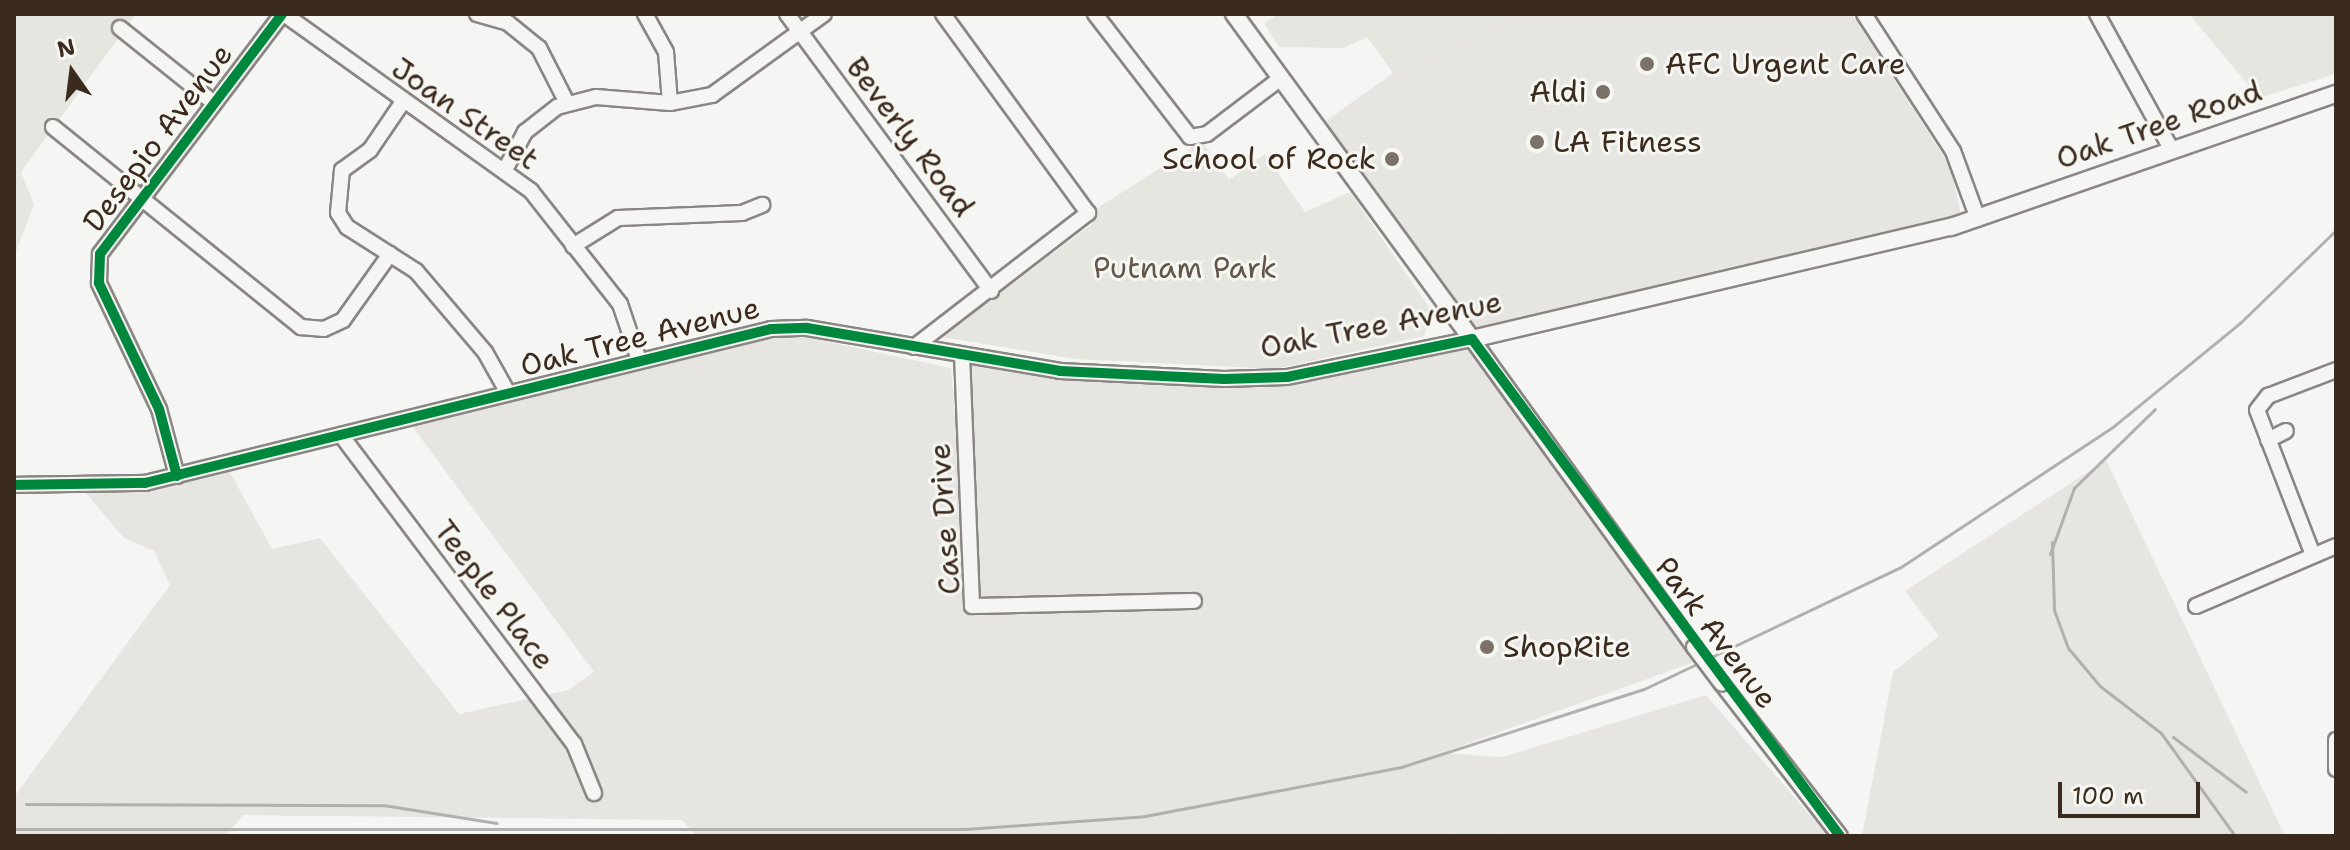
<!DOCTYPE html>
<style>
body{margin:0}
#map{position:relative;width:2350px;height:850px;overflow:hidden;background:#f5f5f3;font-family:"Shantell Sans",sans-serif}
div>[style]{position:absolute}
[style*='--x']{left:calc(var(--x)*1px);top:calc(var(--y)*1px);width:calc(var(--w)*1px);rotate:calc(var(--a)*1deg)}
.built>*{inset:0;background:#e7e5e2}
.green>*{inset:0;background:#e6e6e1}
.roads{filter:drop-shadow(2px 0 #8a8683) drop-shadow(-2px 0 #8a8683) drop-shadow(0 2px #8a8683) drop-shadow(0 -2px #8a8683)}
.minor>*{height:14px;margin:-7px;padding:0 7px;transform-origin:7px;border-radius:7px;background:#f5f5f3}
.major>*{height:16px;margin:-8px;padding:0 8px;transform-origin:8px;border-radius:8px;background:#f5f5f3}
.rail>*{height:3px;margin:-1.5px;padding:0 1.5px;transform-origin:1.5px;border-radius:1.5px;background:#b2b0ae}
.bridges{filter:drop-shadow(2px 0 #8a8683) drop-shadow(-2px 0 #8a8683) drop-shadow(0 2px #8a8683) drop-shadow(0 -2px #8a8683)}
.minor-bridge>*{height:14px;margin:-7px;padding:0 7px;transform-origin:7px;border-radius:7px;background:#f5f5f3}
.cycleway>*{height:10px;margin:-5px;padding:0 5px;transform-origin:5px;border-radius:5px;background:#00873e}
.dots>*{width:22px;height:22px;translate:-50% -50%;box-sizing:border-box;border:4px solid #f6f6f2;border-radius:50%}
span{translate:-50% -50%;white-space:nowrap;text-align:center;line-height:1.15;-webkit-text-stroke:6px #f6f6f2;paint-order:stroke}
.poi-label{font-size:30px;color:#3b2a1e}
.left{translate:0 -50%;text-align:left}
.right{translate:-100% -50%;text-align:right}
.street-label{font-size:30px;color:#3b2a1e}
.park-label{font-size:30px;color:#63564b}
.frame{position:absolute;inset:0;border:16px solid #3b2a1e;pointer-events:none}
.north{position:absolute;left:32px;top:32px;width:80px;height:80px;-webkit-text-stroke:6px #f6f6f2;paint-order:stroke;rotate:346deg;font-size:22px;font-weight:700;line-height:32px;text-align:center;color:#3b2a1e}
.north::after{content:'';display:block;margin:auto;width:28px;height:36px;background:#3b2a1e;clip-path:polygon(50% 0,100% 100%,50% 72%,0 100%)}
.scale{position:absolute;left:2058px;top:782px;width:142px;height:36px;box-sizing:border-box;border:4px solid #3b2a1e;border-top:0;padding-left:10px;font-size:24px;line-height:28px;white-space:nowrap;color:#3b2a1e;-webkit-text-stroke:6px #f6f6f2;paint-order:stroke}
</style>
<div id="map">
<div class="built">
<div style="clip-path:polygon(1509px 14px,1852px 14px,1951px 168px,1963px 223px,1473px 339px,1703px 659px,1441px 753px,1502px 757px,1706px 695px,1828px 836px,1495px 836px,1506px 823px,1484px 798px,1450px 836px,697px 836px,682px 820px,243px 815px,226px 836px,14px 836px,14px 797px,170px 585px,154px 551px,124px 538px,84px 491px,226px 465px,272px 549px,320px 538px,459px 714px,568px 690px,594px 672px,409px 422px,781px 332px,951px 368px,969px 568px,962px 355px,1258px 379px,1472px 339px,1319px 126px,1393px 73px)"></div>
<div style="clip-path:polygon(2106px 460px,2285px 836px,1862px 836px,1893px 672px,1939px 636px,1905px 591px)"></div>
</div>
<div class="green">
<div style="clip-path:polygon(14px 14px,136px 14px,21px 172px,34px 205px,14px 257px)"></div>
<div style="clip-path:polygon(1278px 14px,1509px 14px,1393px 73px,1367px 37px,1344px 48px,1279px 47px,1264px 23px)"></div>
<div style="clip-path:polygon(2189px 14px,2336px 14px,2336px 74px,2259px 98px)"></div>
<div style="clip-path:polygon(1202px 141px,1229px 180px,1265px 154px,1305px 212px,1350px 192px,1431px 310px,1424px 336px,1275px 369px,1075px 359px,942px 337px,1092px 224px,1099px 207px)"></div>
<div style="clip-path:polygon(1484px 798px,1506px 823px,1495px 836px,1450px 836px)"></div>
</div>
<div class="roads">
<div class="minor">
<div style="--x:284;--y:14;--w:304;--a:35.6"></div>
<div style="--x:531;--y:191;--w:144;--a:51.8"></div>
<div style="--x:620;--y:304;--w:59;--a:71.3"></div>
<div style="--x:477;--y:14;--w:32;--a:16"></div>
<div style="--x:508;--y:23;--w:40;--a:39"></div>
<div style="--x:539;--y:48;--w:62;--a:63"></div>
<div style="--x:645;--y:14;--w:43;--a:61.1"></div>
<div style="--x:666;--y:52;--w:51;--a:85.5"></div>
<div style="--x:787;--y:14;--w:344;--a:53.6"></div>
<div style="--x:1095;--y:14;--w:155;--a:52.3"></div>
<div style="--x:1190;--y:137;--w:17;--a:-10"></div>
<div style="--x:1207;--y:134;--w:93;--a:-37.1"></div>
<div style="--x:1864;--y:14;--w:163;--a:57"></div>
<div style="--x:1953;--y:151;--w:72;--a:69.8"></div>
<div style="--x:2097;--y:14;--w:152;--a:61.2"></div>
<div style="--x:120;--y:28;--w:120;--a:38.6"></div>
<div style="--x:402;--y:103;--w:57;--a:124.2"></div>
<div style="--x:370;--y:150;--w:34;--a:144"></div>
<div style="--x:342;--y:170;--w:43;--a:95.3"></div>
<div style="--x:338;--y:213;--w:17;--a:57"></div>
<div style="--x:347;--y:227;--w:82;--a:32.5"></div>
<div style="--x:416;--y:271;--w:106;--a:49.6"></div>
<div style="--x:485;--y:352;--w:47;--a:60.7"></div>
<div style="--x:53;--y:127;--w:319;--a:38.9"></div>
<div style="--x:301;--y:327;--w:23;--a:5"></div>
<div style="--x:324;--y:329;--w:21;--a:-25"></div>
<div style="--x:343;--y:320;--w:81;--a:-54.5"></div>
<div style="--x:506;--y:168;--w:41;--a:-62.2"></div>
<div style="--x:525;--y:132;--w:41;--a:-38"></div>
<div style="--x:557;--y:107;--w:40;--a:-14.4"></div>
<div style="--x:596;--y:97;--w:74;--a:4.6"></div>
<div style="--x:670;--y:103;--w:43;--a:-10.8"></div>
<div style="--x:712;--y:95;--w:138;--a:-35.9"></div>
<div style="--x:573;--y:246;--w:53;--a:-31.9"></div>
<div style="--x:618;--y:218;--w:124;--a:-2.3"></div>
<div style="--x:742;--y:213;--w:22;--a:-22"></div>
<div style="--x:914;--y:347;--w:220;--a:-37.6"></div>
<div style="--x:1088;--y:213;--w:246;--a:-126.1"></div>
<div style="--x:962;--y:355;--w:251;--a:87.7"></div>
<div style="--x:972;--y:606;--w:222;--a:-1.3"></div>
<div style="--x:341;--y:435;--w:387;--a:53"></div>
<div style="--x:574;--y:744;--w:53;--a:67.8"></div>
<div style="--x:2268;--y:440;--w:20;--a:-27"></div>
<div style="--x:177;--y:476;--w:69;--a:-105"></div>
<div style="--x:159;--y:409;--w:140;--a:-115.5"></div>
<div style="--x:99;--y:283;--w:29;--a:-88"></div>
<div style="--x:100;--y:254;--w:301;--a:-52.8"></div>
<div style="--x:14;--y:485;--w:131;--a:-0.9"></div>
<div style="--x:145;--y:483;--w:645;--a:-13.82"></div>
<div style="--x:771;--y:329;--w:36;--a:-2"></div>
<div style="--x:807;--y:328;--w:257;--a:9.6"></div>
<div style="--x:1060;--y:371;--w:164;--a:2.8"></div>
<div style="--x:1224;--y:379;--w:63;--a:-1.8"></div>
<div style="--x:1287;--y:377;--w:189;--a:-11.6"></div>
<div style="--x:1472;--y:339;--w:380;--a:54.2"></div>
<div style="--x:2313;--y:555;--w:155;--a:-111.1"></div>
<div style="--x:2257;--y:410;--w:18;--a:-52"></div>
<div style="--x:2268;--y:396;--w:73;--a:-20.9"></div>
<div style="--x:2196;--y:606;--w:152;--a:-23.2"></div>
<div style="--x:1722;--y:684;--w:192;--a:52.2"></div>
<div style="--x:2336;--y:740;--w:29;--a:90"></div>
</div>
<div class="major">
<div style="--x:1234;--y:14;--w:403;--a:53.8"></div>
<div style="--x:1472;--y:339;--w:492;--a:-13.2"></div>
<div style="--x:1951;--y:227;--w:407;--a:-19.1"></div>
</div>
</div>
<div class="rail">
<div style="--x:2052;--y:542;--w:68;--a:88.3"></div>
<div style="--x:2054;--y:610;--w:40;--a:69.8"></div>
<div style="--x:2068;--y:648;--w:50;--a:49.9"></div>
<div style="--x:2100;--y:686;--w:77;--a:37.6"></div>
<div style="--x:2161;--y:733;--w:127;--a:54.3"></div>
<div style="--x:2050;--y:554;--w:70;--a:-70"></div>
<div style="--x:2074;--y:488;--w:113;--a:-44.3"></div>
<div style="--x:2173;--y:737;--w:91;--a:37"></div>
<div style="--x:26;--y:804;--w:357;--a:0.2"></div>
<div style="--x:383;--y:805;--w:115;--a:9"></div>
<div style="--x:14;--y:829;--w:951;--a:0"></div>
<div style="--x:965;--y:829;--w:180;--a:-4.1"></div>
<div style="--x:1145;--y:816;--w:261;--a:-10.8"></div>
<div style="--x:1401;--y:767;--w:255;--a:-17.8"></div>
<div style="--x:1644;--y:689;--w:284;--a:-25.4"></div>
<div style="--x:1901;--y:567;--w:255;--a:-33.5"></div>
<div style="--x:2114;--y:426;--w:163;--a:-39.3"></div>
<div style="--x:2240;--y:323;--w:134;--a:-44.1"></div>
</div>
<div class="bridges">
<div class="minor-bridge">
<div style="--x:1694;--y:647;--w:46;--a:52.9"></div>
</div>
</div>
<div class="cycleway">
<div style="--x:177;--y:476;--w:69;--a:-105"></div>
<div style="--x:159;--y:409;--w:140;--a:-115.5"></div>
<div style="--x:99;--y:283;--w:29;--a:-88"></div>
<div style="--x:100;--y:254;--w:301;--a:-52.8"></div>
<div style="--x:14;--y:485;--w:131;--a:-0.9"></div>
<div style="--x:145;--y:483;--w:645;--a:-13.82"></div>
<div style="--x:771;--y:329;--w:36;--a:-2"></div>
<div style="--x:807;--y:328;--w:257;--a:9.6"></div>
<div style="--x:1060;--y:371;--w:164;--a:2.8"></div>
<div style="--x:1224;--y:379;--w:63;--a:-1.8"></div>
<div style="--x:1287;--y:377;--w:189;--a:-11.6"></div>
<div style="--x:1472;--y:339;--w:618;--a:53.48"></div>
</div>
<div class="dots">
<div style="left:1647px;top:64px;background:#7c7169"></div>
<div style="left:1603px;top:92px;background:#7c7169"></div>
<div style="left:1537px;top:142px;background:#7c7169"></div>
<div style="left:1392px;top:159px;background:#7c7169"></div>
<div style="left:1487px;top:647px;background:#7c7169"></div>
</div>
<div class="poi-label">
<span class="left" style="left:1665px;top:64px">AFC Urgent Care</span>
<span class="right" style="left:1587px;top:92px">Aldi</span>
<span class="left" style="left:1553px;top:142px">LA Fitness</span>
<span class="right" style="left:1376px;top:159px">School of Rock</span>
<span class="left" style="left:1503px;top:647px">ShopRite</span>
</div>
<div class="street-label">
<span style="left:465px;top:114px;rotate:35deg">Joan Street</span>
<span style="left:2159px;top:125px;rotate:-19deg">Oak Tree Road</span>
<span style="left:910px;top:137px;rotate:53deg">Beverly Road</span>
<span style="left:158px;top:138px;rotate:-53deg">Desepio Avenue</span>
<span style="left:1381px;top:325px;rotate:-11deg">Oak Tree Avenue</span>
<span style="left:640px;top:337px;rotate:-14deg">Oak Tree Avenue</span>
<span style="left:945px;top:519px;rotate:-94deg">Case Drive</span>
<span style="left:494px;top:595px;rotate:53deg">Teeple Place</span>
<span style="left:1716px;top:633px;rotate:53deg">Park Avenue</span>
</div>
<div class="park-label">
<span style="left:1185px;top:268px">Putnam Park</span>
</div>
<div class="frame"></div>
<div class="north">N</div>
<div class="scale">100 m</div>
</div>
